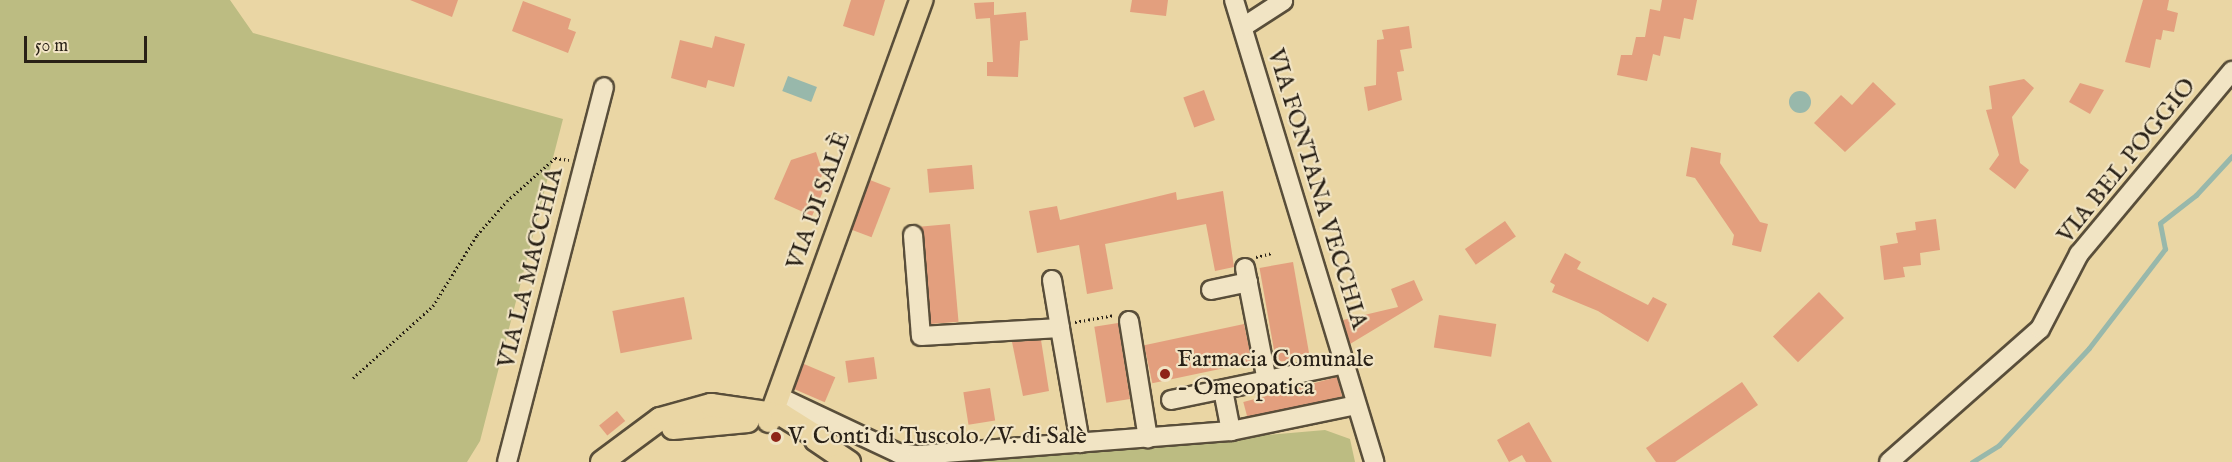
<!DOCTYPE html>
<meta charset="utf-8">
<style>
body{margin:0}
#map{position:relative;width:2232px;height:462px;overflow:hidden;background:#ead6a4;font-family:"IM FELL English",serif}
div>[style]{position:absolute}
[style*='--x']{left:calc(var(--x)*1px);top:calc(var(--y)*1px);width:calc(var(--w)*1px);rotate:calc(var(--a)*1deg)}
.green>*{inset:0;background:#bcbc82}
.water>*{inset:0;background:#98b8ab;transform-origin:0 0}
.round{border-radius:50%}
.stream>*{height:5px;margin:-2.5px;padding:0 2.5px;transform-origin:2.5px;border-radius:2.5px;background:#98b8ab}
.building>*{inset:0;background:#e39f7e;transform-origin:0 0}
.path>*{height:3px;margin-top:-1.5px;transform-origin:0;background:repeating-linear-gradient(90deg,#292117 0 1.5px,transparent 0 4.5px)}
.roads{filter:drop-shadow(2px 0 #594e3a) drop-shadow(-2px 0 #594e3a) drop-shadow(0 2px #594e3a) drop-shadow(0 -2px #594e3a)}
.minor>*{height:18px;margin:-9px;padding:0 9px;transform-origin:9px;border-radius:9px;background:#f1e4c4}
.major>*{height:22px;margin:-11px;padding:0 11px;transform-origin:11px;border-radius:11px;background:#ead6a4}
.dots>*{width:16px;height:16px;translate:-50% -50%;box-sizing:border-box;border:3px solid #f1e4c4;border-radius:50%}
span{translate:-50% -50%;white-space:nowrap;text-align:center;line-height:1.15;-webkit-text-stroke:4.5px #f1e4c4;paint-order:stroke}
.street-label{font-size:24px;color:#292117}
.poi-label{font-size:24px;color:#292117}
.left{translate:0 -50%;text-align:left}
.scale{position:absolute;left:24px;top:36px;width:123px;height:27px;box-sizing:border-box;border:3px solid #292117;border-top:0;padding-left:8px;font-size:18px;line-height:21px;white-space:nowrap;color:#292117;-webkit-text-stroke:4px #f1e4c4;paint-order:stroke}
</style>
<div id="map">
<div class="green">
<div style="clip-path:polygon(0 0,230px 0,253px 33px,563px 119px,480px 441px,467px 462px,0 462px)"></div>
<div style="clip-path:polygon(1325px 430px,1350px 439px,1355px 462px,952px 462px)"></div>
</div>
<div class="water">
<div style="left:788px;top:76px;width:31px;height:16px;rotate:21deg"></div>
<div class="round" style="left:1789px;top:91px;width:22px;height:22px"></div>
</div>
<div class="stream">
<div style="--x:1972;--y:462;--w:32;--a:-32"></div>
<div style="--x:1999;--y:445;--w:132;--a:-47.1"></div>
<div style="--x:2089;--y:348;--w:125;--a:-52.5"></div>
<div style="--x:2165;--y:249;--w:26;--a:-101"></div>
<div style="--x:2160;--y:223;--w:46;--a:-37.9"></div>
<div style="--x:2196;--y:195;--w:53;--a:-47.3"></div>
</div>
<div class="building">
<div style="clip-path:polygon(410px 0,458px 0,452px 17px)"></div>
<div style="clip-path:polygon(851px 0,885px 0,874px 36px,843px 26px)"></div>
<div style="clip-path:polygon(1132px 0,1168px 0,1166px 16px,1130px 12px)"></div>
<div style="clip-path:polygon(1662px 0,1697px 0,1693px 20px,1684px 18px,1680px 39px,1664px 36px,1660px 56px,1653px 54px,1647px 81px,1617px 75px,1621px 55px,1632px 55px,1636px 37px,1645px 37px,1650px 9px,1660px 11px)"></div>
<div style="clip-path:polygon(2143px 0,2169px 0,2167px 10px,2178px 13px,2174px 32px,2163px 30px,2161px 40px,2156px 39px,2150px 68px,2125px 62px)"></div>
<div style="clip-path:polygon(523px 1px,571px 19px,568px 29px,576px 32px,568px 53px,512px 31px)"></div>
<div style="clip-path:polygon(994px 2px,994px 15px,1026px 12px,1028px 40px,1020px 41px,1018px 77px,987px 76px,987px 62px,993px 62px,990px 18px,976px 19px,974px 3px)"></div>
<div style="clip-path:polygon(1409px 26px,1412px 48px,1400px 50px,1404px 71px,1397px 72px,1402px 100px,1368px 111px,1364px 87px,1376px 85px,1377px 40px,1384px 39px,1382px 30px)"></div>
<div style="clip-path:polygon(715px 36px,745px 44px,734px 87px,708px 80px,706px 88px,671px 78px,680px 40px,712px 48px)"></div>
<div style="clip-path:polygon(2024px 79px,2034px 88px,2012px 117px,2020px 163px,2029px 170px,2015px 189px,1989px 169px,1999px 155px,1986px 110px,1992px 109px,1989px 86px)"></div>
<div style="clip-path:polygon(1873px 82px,1896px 104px,1845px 152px,1814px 123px,1841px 95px,1852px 105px)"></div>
<div style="clip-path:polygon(2080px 83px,2104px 90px,2090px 114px,2069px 102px)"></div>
<div style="left:1204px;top:90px;width:32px;height:22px;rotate:70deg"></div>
<div style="clip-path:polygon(1691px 147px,1721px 153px,1720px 163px,1760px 222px,1768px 224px,1761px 252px,1732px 245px,1734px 235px,1695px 178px,1686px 176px)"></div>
<div style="clip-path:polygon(816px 152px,823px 173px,819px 182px,826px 185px,812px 216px,774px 199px,791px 160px)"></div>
<div style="left:972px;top:165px;width:24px;height:45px;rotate:85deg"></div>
<div style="left:870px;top:180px;width:22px;height:53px;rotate:21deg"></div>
<div style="clip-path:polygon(1223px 191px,1234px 267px,1215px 271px,1206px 224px,1105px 244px,1113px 289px,1087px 294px,1079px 245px,1037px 253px,1029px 211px,1057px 206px,1060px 220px,1176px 192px,1177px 200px)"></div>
<div style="clip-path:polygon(1936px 219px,1940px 250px,1920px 253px,1921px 265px,1903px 267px,1905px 277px,1884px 280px,1880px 246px,1898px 243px,1896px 233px,1916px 230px,1915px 222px)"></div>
<div style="left:1505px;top:221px;width:19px;height:49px;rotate:55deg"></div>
<div style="left:950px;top:224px;width:98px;height:31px;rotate:85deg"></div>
<div style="clip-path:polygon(1565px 253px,1581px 262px,1577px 269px,1648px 305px,1653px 297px,1667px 304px,1648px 342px,1598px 311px,1552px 292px,1555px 285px,1550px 282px)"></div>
<div style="left:1293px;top:262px;width:96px;height:34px;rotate:80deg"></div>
<div style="clip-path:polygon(1414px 280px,1423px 300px,1350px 344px,1343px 320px,1398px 307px,1391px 289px)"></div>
<div style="left:1819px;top:292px;width:36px;height:64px;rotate:46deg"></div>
<div style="left:684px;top:297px;width:43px;height:73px;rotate:79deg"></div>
<div style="left:1439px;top:315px;width:58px;height:33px;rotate:9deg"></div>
<div style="left:1118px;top:323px;width:77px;height:24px;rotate:81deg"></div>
<div style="left:1244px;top:324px;width:39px;height:102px;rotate:78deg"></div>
<div style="clip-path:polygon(1041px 340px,1049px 391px,1023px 396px,1012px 342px)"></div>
<div style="left:874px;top:357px;width:22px;height:29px;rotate:82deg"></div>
<div style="left:804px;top:364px;width:34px;height:27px;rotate:23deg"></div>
<div style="left:1337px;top:377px;width:20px;height:97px;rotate:75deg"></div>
<div style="clip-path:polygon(1742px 382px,1758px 405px,1675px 462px,1656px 462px,1646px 448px)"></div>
<div style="left:990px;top:388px;width:33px;height:27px;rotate:81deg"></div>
<div style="left:617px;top:411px;width:13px;height:23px;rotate:51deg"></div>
<div style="clip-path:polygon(1529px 422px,1552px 462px,1526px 462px,1522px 455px,1509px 462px,1497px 440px)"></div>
</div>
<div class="path">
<div style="--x:1256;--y:257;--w:16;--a:-14"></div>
<div style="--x:1075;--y:322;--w:39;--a:-10"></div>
<div style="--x:353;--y:378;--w:108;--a:-42"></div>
<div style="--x:433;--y:306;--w:84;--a:-58.2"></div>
<div style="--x:477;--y:235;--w:45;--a:-48.6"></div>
<div style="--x:507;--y:201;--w:64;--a:-41.9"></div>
<div style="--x:555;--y:158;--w:14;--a:8"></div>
</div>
<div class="roads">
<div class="minor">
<div style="--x:1234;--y:0;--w:483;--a:73.1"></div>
<div style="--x:1243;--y:27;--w:48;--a:-33"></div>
<div style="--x:913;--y:235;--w:101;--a:85.5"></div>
<div style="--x:921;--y:336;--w:139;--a:-3.3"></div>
<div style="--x:1060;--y:328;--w:117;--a:80.1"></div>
<div style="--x:1245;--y:268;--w:115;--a:79"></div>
<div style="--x:1052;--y:280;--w:49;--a:80.5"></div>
<div style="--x:1211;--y:290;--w:38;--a:-12"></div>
<div style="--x:1129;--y:321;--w:119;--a:80.8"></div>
<div style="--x:1223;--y:390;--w:42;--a:79"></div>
<div style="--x:777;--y:396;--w:134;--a:25.2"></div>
<div style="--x:898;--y:453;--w:20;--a:6"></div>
<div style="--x:918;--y:455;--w:314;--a:-4.4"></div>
<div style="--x:1231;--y:431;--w:128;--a:-11.7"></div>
<div style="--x:1171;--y:400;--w:178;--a:-11.7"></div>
<div style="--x:507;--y:462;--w:387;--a:-75.5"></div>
<div style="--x:1889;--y:462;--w:201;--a:-41.4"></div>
<div style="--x:2040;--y:329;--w:85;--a:-62.5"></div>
<div style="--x:2079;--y:254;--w:239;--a:-50.1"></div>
</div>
<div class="major">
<div style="--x:769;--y:421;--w:448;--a:-70.1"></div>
<div style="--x:673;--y:428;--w:75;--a:-5.3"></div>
<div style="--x:816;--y:440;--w:40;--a:34"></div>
<div style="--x:602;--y:462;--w:72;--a:-36.6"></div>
<div style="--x:660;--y:419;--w:53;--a:-15.4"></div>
<div style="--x:711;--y:405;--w:72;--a:8"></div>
<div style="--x:782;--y:415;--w:57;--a:32"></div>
</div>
</div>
<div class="dots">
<div style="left:1165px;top:374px;background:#8f2418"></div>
<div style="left:776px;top:437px;background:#8f2418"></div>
</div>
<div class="street-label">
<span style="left:2127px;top:161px;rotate:-51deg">VIA BEL POGGIO</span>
<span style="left:1317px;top:189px;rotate:73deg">VIA FONTANA VECCHIA</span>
<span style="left:819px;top:201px;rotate:-70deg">VIA DI SALÈ</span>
<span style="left:531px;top:268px;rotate:-76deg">VIA LA MACCHIA</span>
</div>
<div class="poi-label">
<span class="left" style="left:1177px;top:374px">Farmacia Comunale<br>- Omeopatica</span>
<span class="left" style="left:788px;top:437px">V. Conti di Tuscolo / V. di Salè</span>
</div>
<div class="scale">50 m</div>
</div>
